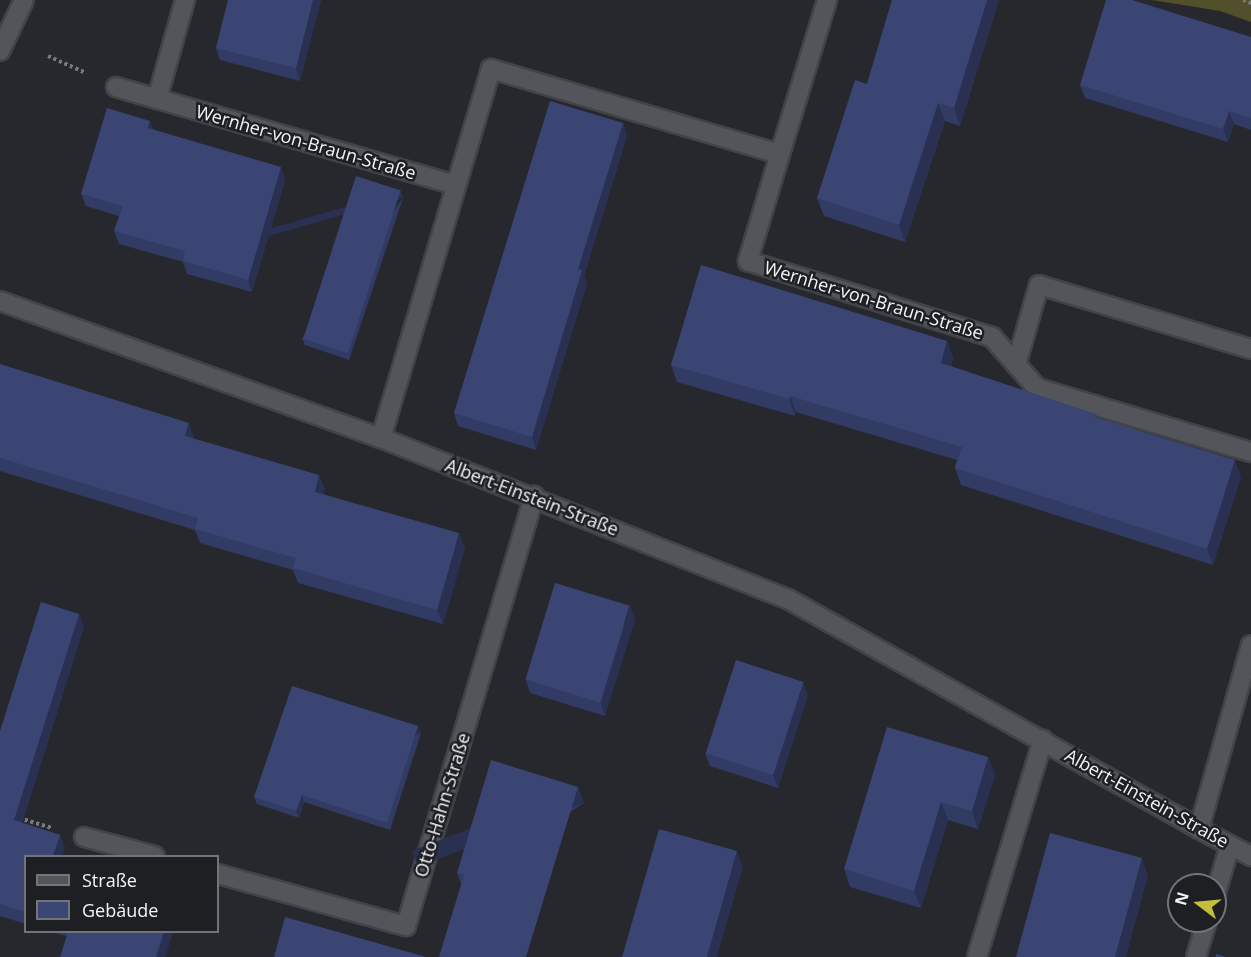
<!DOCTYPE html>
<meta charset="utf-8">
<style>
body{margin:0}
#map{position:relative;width:1251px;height:957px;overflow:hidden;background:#27282d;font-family:"Open Sans",sans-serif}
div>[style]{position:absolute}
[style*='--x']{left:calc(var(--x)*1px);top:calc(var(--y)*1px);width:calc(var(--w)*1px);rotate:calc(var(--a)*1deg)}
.green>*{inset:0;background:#52502a}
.path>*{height:4px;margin-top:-2px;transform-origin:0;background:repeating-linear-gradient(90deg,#797a7e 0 3px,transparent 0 6px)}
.roads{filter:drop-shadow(2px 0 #424347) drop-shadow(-2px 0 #424347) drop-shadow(0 2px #424347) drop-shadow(0 -2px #424347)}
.minor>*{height:18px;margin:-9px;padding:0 9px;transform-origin:9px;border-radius:9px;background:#53555a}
.wall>*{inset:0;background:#323b64}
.shaded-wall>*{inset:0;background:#293051;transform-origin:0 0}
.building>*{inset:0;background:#3a4574;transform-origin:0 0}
span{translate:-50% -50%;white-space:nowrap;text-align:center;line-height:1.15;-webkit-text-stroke:5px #1d1f23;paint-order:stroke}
.street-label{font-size:18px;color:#f3f4f7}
.legend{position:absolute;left:24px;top:855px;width:195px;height:78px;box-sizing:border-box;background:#1d1f23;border:2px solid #737478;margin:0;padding:8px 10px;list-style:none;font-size:18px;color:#f3f4f7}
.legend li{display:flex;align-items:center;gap:12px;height:30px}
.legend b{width:30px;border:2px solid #737478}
.north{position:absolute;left:1167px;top:873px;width:60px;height:60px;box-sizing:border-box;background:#1d1f23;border:2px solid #737478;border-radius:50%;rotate:286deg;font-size:16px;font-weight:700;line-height:24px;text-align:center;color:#f3f4f7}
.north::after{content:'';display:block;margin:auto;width:21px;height:27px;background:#c4bd3e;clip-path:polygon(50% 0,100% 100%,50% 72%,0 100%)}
</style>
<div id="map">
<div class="green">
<div style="clip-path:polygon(1152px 0,1251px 0,1251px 22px,1220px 11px)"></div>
</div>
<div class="path">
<div style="--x:1243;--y:0;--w:9;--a:21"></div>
<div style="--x:48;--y:56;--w:42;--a:24.1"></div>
<div style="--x:19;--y:818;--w:34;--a:17"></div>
</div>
<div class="roads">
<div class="minor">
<div style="--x:0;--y:51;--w:56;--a:-64.8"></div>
<div style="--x:116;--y:87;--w:353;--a:16.1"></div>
<div style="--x:157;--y:99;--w:103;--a:-74.2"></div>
<div style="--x:780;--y:154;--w:161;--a:-73"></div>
<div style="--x:0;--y:301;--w:405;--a:19.8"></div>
<div style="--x:381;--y:438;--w:438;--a:21.6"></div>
<div style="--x:788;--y:599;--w:471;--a:29.2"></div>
<div style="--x:1199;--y:829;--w:59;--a:27.4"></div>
<div style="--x:1016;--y:365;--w:83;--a:-74"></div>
<div style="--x:1039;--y:285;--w:221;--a:16.8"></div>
<div style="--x:381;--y:438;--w:385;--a:-73.4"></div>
<div style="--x:491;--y:69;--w:301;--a:16.4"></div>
<div style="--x:780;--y:154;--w:112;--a:106.7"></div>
<div style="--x:748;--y:261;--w:256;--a:17.3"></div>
<div style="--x:992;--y:337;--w:68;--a:48.6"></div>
<div style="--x:1037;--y:388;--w:223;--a:16.7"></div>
<div style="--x:1199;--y:829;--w:191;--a:-74.2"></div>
<div style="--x:84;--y:837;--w:73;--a:15"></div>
<div style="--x:218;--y:874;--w:195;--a:15.5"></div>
<div style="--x:406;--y:926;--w:449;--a:-73.4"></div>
<div style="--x:1215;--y:896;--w:53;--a:-73.6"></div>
<div style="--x:977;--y:957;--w:227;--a:-73.1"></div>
<div style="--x:1196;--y:957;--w:38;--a:-73"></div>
</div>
</div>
<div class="wall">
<div style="clip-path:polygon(228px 0,321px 0,300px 81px,220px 60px,216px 48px)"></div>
<div style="clip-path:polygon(892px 0,999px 0,960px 126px,945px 121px,905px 242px,824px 216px,817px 198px,867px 84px)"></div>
<div style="clip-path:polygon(1251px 37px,1251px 130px,1234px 124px,1228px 142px,1085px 98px,1080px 85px)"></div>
<div style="clip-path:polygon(623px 123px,627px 136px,584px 276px,587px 283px,536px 450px,458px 426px,454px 413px)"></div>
<div style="clip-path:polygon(154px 130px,285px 180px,252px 292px,187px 274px,183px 262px,119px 244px,114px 231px,119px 216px,86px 206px,81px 194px)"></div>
<div style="clip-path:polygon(403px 198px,349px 360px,305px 345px,302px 338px)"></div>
<div style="clip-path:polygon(953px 357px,951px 366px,1097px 417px,1241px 477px,1213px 565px,961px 485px,955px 468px,957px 460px,796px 412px,795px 416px,677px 382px,671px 365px)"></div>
<div style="clip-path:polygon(0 364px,194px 437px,194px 439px,325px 489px,323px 494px,465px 548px,443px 624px,298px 583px,293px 570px,200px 543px,195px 530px,0 471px)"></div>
<div style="clip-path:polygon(79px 614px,84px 627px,22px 823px,60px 835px,65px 848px,26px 856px,26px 924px,0 916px,0 731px)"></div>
<div style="clip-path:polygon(635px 619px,605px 716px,530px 693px,526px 680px)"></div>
<div style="clip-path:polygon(808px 695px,778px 788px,710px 766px,705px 753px)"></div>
<div style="clip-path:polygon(421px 733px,390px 830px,304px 802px,299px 818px,257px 804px,254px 797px)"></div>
<div style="clip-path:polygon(988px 757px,995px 775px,978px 829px,948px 820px,921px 908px,850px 887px,844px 869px)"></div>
<div style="clip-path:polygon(578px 787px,584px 803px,461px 884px,457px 873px)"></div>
<div style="clip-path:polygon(51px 932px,173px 932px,165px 957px,66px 936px)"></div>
</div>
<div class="shaded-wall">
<div style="clip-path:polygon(313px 0,321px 0,300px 81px,296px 68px)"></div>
<div style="clip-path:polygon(987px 0,999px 0,960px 126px,954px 108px)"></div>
<div style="clip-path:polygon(938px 103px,945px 121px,905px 242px,899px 225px)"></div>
<div style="clip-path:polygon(1229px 111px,1234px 124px,1228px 142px,1223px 129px)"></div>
<div style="clip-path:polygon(150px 121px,155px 133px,148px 128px)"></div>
<div style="clip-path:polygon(623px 123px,627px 136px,584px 276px,587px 283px,536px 450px,532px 437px,578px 269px)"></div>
<div style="clip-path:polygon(281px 167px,285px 180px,252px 292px,248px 280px)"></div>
<div style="left:401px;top:191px;width:7px;height:171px;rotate:74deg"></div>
<div style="clip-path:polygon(947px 341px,953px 357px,947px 380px,941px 363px)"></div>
<div style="clip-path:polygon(790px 396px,796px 412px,795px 416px,789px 399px)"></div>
<div style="clip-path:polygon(189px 423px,194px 437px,190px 451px,185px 436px)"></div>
<div style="clip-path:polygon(1235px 460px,1241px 477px,1213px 565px,1207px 549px)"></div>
<div style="clip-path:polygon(319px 475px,325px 489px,320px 506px,315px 492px)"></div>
<div style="clip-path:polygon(459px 533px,465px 548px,443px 624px,437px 610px)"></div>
<div style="clip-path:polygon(630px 606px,635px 619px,605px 716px,601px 703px)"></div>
<div style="clip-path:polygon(79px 614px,84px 627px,18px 834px,14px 820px)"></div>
<div style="clip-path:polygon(803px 682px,808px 695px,778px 788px,773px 775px)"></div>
<div style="left:418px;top:726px;width:8px;height:102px;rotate:67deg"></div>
<div style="clip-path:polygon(988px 757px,995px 775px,978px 829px,972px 811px)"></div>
<div style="left:578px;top:787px;width:17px;height:178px;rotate:69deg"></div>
<div style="clip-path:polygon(302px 795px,304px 802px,299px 818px,296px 811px)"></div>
<div style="clip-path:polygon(941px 802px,948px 820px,921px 908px,914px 891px)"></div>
<div style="clip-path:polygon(60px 835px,65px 848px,62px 856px,53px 856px)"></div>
<div style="clip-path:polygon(737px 851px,743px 867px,717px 957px,707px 957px)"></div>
<div style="clip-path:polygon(1142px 858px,1148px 876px,1126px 957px,1115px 957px)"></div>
<div style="clip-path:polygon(164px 932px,173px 932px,165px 957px,156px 957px)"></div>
</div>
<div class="building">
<div style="clip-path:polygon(228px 0,313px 0,296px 68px,216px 48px)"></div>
<div style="clip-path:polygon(892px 0,987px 0,954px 108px,938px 103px,899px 225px,817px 198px,855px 80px,867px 84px)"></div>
<div style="clip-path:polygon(1106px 0,1132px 0,1251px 37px,1251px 118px,1229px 111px,1223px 129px,1080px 85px)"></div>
<div style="clip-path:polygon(550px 101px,623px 123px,578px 269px,582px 270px,532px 437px,454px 413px)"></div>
<div style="clip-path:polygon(107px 108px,150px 121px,148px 128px,281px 167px,248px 280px,183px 261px,185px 251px,114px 231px,123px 206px,81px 194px)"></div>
<div style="left:356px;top:176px;width:47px;height:171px;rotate:18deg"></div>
<div style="clip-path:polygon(701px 265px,947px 341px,941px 363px,1096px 414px,1095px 417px,1235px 460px,1207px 549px,955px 468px,962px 447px,790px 396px,789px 399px,671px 365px)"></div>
<div style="clip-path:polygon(0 364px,189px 423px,185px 436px,319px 475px,315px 492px,459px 533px,437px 610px,293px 568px,296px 558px,195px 529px,198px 518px,0 458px)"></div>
<div style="left:555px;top:583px;width:78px;height:101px;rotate:17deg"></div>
<div style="clip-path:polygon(41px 602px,79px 614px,14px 820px,60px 835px,53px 856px,26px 856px,26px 912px,0 904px,0 731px)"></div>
<div style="left:736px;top:660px;width:71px;height:98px;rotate:18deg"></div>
<div style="clip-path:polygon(292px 686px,418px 726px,387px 823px,302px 795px,296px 811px,254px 797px)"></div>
<div style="clip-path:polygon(887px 727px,988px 757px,972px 811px,941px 802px,914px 891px,844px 869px)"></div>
<div style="clip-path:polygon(491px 760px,578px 787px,526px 957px,439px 957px,464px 875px,457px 873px)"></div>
<div style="clip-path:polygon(659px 829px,737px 851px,707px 957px,622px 957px)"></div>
<div style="clip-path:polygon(1050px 833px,1142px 858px,1115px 957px,1016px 957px)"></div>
<div style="clip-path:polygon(285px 917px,426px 957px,274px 957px)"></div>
<div style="clip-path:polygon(68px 932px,164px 932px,156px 957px,60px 957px)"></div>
<div style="clip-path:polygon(1216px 954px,1226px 957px,1216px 957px)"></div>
</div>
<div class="street-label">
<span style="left:306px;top:142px;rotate:16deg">Wernher-von-Braun-Straße</span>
<span style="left:874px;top:300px;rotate:17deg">Wernher-von-Braun-Straße</span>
<span style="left:532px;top:497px;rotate:21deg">Albert-Einstein-Straße</span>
<span style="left:1147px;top:798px;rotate:29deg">Albert-Einstein-Straße</span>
<span style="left:442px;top:805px;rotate:-73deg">Otto-Hahn-Straße</span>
</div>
<ul class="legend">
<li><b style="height:8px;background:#53555a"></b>Straße</li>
<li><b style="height:16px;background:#3a4574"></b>Gebäude</li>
</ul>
<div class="north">N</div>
</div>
